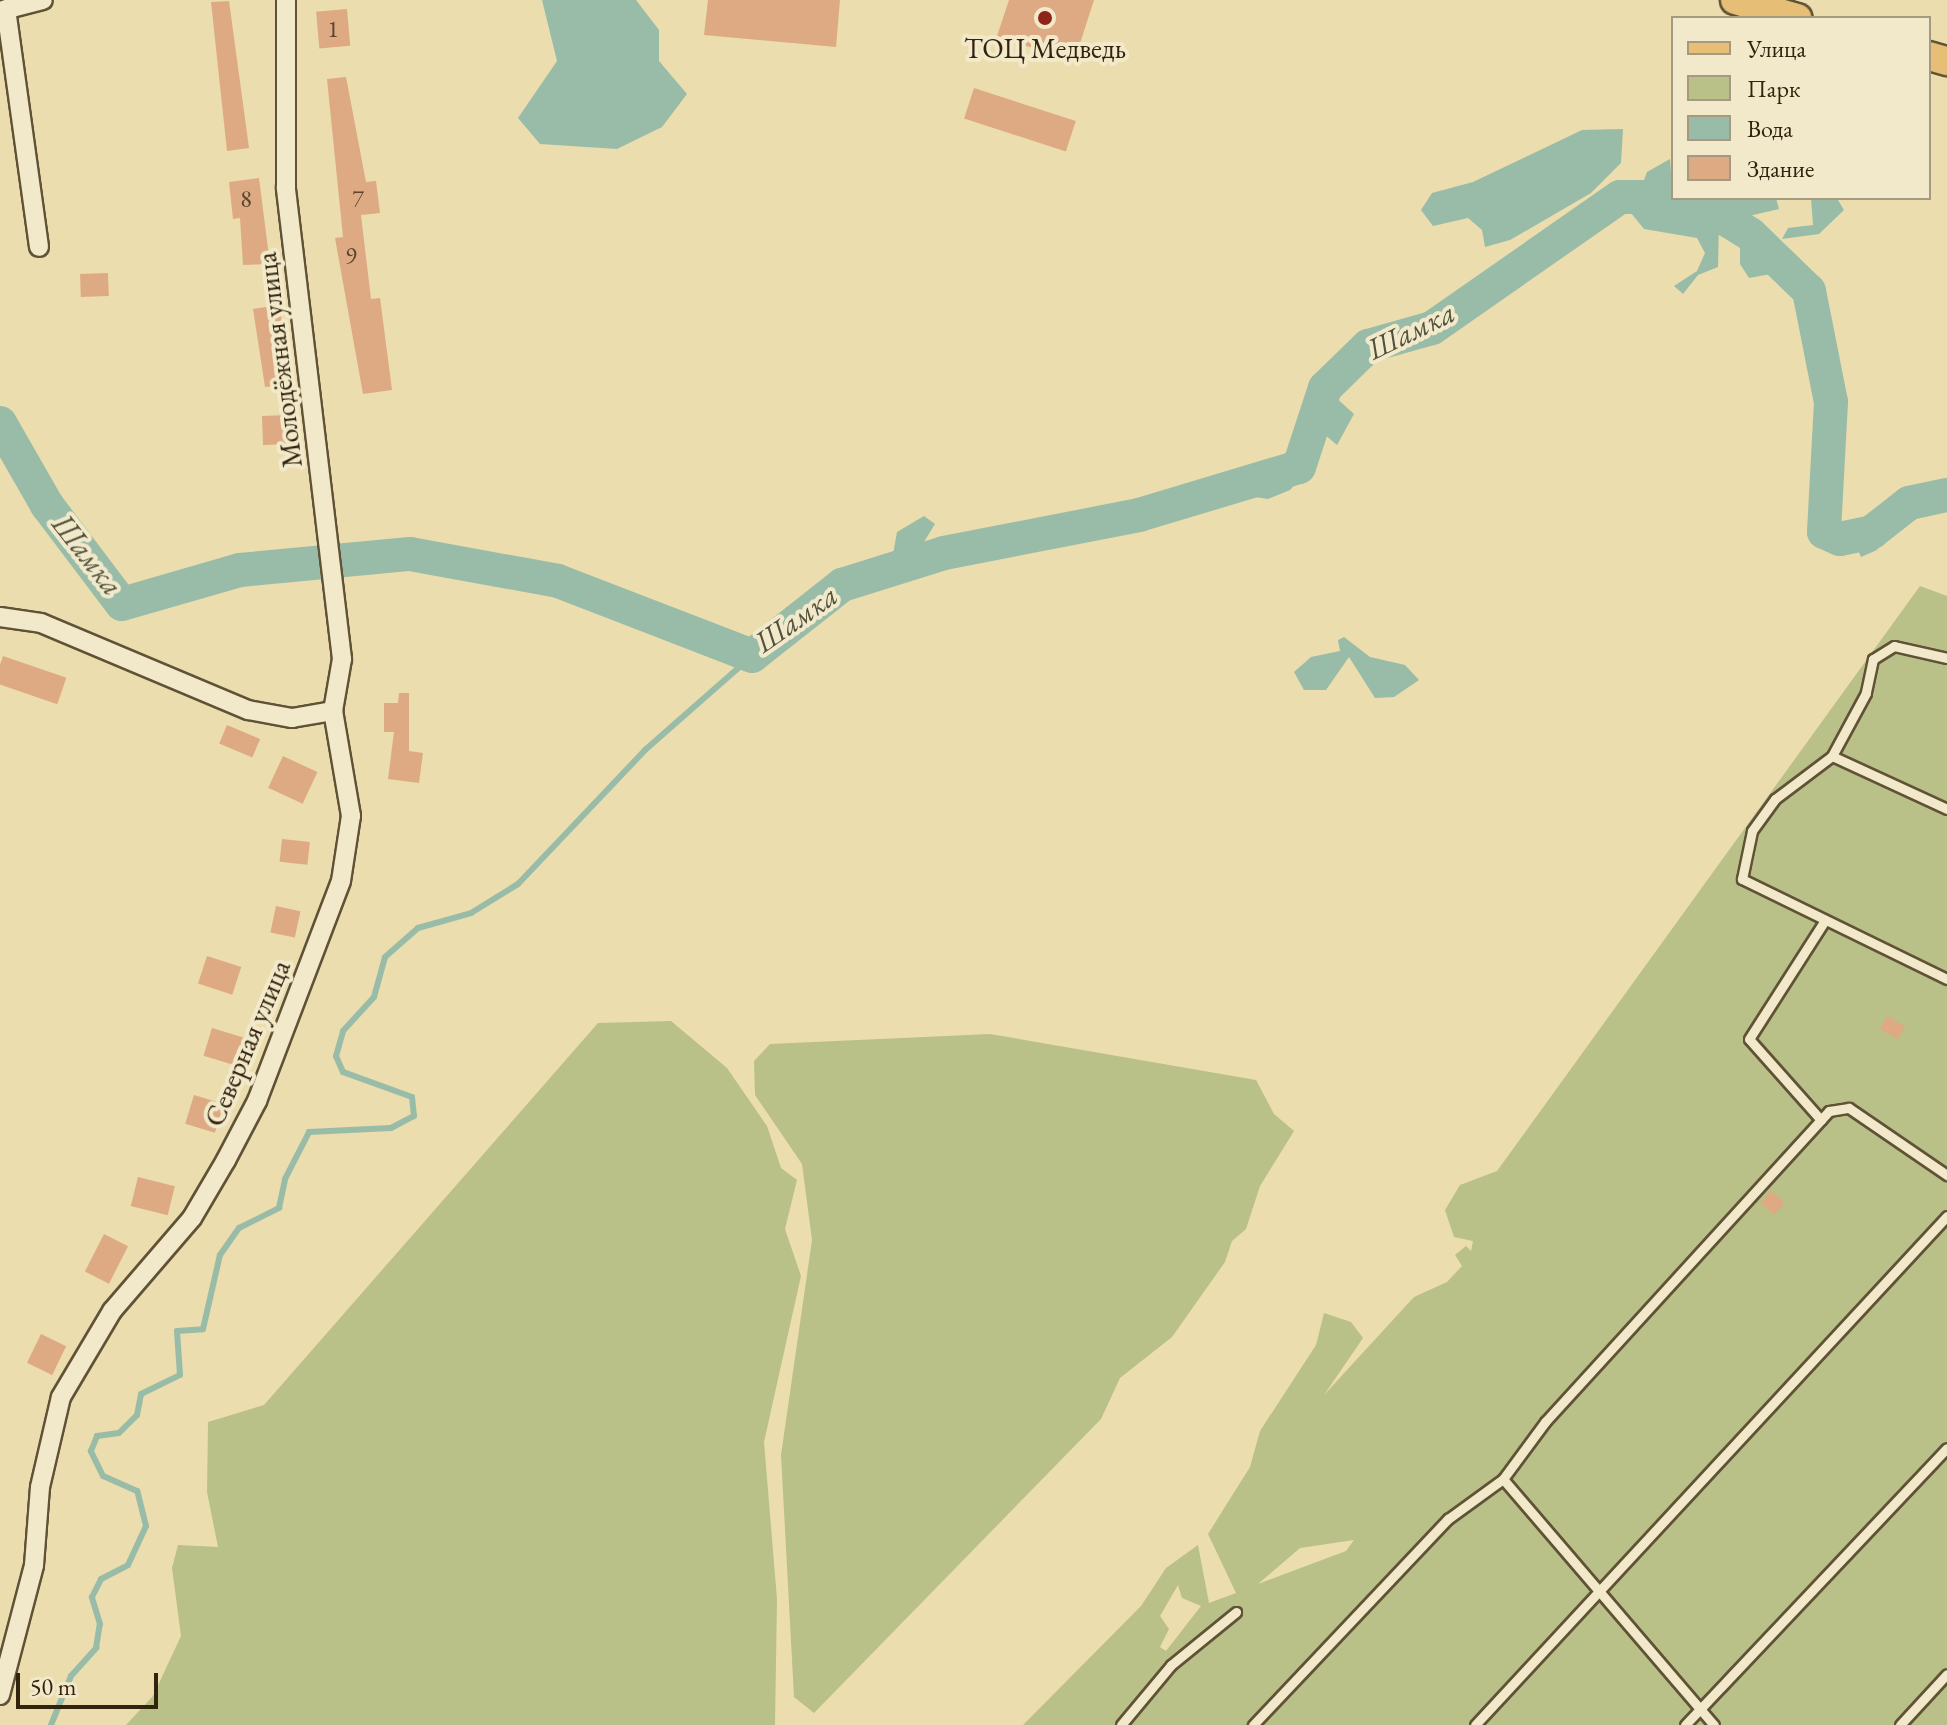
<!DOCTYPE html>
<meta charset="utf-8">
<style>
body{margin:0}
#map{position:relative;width:1947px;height:1725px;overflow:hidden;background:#ebddad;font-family:"EB Garamond",serif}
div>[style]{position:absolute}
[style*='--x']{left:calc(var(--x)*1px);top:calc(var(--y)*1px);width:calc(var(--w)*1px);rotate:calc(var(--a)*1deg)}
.green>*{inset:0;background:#b9c088}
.water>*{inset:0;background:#99bca8}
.stream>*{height:6px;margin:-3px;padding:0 3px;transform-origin:3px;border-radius:3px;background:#99bca8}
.river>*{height:34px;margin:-17px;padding:0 17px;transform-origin:17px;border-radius:17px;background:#99bca8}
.building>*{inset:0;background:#ddaa84;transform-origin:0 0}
.roads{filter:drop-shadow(2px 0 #605236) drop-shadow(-2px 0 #605236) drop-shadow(0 2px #605236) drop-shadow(0 -2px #605236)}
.service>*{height:9px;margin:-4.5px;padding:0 4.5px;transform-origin:4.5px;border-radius:4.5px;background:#f2e9ca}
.minor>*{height:18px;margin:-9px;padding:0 9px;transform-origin:9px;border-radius:9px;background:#f2e9ca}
.primary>*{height:28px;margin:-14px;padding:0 14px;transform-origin:14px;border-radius:14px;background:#e6be76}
.dots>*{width:22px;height:22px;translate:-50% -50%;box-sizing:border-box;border:4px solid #f2e9ca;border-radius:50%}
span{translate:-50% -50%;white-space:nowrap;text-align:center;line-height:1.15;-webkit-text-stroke:8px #f2e9ca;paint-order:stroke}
.number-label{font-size:24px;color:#5d452c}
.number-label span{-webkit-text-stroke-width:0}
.poi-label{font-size:28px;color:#32230f}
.street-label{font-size:28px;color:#32230f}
.water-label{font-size:30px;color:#51513d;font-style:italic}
.legend{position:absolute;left:1671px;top:16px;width:260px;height:184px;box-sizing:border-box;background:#f2e9ca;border:2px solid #a59a7f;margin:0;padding:10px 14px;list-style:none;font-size:24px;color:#32230f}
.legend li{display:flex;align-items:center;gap:16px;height:40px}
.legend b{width:40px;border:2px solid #a59a7f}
.scale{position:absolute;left:16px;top:1673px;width:142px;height:36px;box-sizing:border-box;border:4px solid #32230f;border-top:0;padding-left:10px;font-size:24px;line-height:28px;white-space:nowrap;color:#32230f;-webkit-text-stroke:6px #f2e9ca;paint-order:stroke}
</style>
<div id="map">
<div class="green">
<div style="clip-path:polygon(evenodd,1920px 586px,1947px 596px,1947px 1725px,1023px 1725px,1141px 1606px,1166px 1568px,1198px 1545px,1209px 1603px,1236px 1593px,1208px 1534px,1250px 1467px,1260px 1431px,1316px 1345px,1324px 1313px,1351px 1322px,1363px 1338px,1324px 1395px,1414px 1297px,1447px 1282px,1462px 1266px,1455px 1255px,1466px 1246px,1471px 1251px,1473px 1241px,1454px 1237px,1445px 1210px,1460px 1185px,1497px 1171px,1920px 586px,1354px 1540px,1346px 1551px,1258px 1584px,1300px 1548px,1354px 1540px,1920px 586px,1178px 1585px,1182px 1598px,1201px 1606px,1166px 1651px,1160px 1647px,1169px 1629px,1160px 1616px,1178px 1585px)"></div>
<div style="clip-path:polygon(671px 1021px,727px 1068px,767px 1126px,781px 1168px,797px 1180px,785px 1229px,801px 1276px,764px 1442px,777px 1599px,775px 1725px,126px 1725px,153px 1696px,181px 1636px,172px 1568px,178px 1545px,218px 1547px,207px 1492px,208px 1422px,264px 1405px,598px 1023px)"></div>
<div style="clip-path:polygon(990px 1034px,1256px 1080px,1274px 1114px,1294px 1131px,1260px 1186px,1246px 1229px,1232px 1241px,1225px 1262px,1172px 1337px,1120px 1378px,1101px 1419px,814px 1713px,794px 1697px,781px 1455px,812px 1240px,802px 1164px,755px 1095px,754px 1061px,770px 1044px)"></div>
</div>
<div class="water">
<div style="clip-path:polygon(542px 0,636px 0,659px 30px,659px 61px,687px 94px,662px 127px,617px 149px,540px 144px,518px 118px,557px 61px)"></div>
<div style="clip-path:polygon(1623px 129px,1621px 163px,1591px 193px,1510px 240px,1485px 247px,1482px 230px,1468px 218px,1433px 226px,1421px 210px,1432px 193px,1473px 182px,1582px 130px)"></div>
<div style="clip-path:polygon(1670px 159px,1673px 198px,1776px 198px,1779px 209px,1719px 223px,1718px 267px,1698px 275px,1683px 294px,1674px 286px,1697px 271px,1705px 253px,1697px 238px,1644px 229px,1631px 213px,1647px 172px)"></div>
<div style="clip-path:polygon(1811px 198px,1838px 200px,1844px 210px,1819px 234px,1782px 239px,1788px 228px,1813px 225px)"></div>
<div style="clip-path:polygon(1740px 240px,1778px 246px,1782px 263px,1771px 274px,1749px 278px,1740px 264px)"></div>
<div style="clip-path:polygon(1332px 394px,1354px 414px,1337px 445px,1324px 434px)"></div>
<div style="clip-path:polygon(1293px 475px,1297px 482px,1290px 490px,1268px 499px,1235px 494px,1238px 483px,1272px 484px)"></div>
<div style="clip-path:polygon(1900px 497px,1911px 500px,1892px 516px,1877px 550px,1861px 557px,1854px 541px,1875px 534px,1877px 511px)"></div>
<div style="clip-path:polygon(924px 516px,935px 524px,919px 550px,901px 558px,900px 575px,889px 577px,897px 532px)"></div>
<div style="clip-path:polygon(1344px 637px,1370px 657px,1405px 665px,1419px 680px,1394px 697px,1375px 698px,1349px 657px,1326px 690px,1304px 690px,1294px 672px,1311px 657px,1340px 651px,1338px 640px)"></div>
</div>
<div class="stream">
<div style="--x:51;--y:1725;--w:53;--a:-67.8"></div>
<div style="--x:71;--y:1676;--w:38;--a:-48"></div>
<div style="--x:96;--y:1648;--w:24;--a:-81"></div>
<div style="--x:100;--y:1624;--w:28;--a:-107"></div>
<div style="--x:92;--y:1597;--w:20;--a:-63"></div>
<div style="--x:101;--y:1579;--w:30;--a:-27"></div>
<div style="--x:128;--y:1565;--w:43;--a:-65.2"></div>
<div style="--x:146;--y:1526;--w:36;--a:-104"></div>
<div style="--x:137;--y:1491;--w:37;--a:-156"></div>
<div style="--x:103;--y:1476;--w:28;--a:-116"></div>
<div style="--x:91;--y:1451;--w:16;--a:-68"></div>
<div style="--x:97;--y:1436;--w:22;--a:-8"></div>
<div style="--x:119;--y:1433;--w:25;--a:-45"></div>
<div style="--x:137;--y:1415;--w:21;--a:-79"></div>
<div style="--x:141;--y:1394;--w:43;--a:-26"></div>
<div style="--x:180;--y:1375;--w:44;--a:-93.9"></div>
<div style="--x:177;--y:1331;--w:26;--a:-4"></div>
<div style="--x:203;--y:1329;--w:76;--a:-77.1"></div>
<div style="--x:220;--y:1255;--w:33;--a:-55"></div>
<div style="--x:239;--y:1228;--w:45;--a:-26.6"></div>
<div style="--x:279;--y:1208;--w:30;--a:-78"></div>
<div style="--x:285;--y:1179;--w:53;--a:-62.9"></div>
<div style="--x:309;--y:1132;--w:82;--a:-2.8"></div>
<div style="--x:391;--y:1128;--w:26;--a:-28"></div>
<div style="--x:414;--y:1116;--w:19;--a:-96"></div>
<div style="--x:412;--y:1097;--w:73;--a:-160.1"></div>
<div style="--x:343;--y:1072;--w:17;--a:-114"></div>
<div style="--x:336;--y:1056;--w:26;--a:-74"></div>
<div style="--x:343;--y:1031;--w:46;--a:-47.6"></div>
<div style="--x:374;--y:997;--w:41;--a:-74.6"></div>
<div style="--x:385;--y:957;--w:44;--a:-41.3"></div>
<div style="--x:418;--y:928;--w:55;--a:-15.8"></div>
<div style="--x:471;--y:913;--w:55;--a:-31.7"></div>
<div style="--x:518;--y:884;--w:185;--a:-46.5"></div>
<div style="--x:645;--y:750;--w:142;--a:-41.3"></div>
</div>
<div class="river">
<div style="--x:1691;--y:198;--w:69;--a:31.4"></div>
<div style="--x:1750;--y:234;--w:82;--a:44"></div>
<div style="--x:1809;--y:291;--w:113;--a:78.8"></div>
<div style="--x:1831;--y:402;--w:130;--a:93.1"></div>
<div style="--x:1824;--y:532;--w:17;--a:24"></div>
<div style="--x:1840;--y:539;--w:33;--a:-12"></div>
<div style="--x:1872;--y:532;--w:47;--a:-38.1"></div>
<div style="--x:1909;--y:503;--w:39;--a:-12"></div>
<div style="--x:0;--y:423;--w:95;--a:60.2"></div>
<div style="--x:47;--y:505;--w:124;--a:52.9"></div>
<div style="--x:122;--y:604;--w:123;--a:-16.1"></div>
<div style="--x:240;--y:570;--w:171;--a:-5.4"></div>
<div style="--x:410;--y:554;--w:150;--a:10.3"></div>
<div style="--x:558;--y:581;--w:208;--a:21.1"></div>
<div style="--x:752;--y:656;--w:115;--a:-38.3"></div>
<div style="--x:842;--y:585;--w:107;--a:-17.4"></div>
<div style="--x:944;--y:553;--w:199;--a:-11"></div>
<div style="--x:1139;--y:515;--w:167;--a:-16.7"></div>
<div style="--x:1299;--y:467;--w:83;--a:-71.8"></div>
<div style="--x:1325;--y:388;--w:60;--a:-44.3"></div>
<div style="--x:1368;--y:346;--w:66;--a:-15.7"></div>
<div style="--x:1432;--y:328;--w:229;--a:-34.9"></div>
<div style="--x:1620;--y:197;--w:53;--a:0"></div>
</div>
<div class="building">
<div style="clip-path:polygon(708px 0,840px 0,836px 47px,704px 35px)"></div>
<div style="clip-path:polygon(1009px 0,1094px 0,1074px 62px,997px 36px)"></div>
<div style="clip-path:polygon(229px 1px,249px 148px,227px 151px,211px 2px)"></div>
<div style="left:347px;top:9px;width:37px;height:31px;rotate:85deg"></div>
<div style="clip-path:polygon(346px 77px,366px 182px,376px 181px,380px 213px,361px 215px,371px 299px,380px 298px,392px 390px,363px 394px,335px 238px,343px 237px,327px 79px)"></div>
<div style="left:974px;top:88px;width:107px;height:32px;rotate:18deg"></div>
<div style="clip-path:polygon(259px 178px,270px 264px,243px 265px,240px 218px,233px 219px,229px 182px)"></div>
<div style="left:108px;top:273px;width:23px;height:28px;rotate:88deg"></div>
<div style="clip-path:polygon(280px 305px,288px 384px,265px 387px,253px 309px)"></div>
<div style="left:289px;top:415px;width:29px;height:27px;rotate:88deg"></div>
<div style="left:3px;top:656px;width:67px;height:28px;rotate:19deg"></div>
<div style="clip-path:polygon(399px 693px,409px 693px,409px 751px,423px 753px,419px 783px,388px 779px,394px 732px,384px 732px,384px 703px,398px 703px)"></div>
<div style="left:227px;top:725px;width:36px;height:20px;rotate:23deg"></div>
<div style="left:283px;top:756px;width:38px;height:35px;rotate:25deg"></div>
<div style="left:282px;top:839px;width:28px;height:23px;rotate:6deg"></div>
<div style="left:276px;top:906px;width:25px;height:27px;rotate:12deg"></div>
<div style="left:207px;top:956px;width:36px;height:29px;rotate:18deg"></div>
<div style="left:1887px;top:1016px;width:21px;height:15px;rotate:29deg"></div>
<div style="left:212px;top:1028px;width:37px;height:29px;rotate:17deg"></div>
<div style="left:194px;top:1095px;width:31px;height:30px;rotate:17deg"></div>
<div style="left:138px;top:1177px;width:38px;height:30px;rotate:14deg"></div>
<div style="left:1771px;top:1191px;width:18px;height:16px;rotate:41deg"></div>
<div style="left:104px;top:1234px;width:27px;height:42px;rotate:27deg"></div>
<div style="left:41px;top:1334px;width:28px;height:32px;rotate:26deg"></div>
</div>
<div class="roads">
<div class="service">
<div style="--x:1947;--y:658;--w:54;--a:-167.2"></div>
<div style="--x:1894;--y:646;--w:25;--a:148"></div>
<div style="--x:1873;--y:659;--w:35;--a:102"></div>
<div style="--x:1866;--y:693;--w:72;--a:118.4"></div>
<div style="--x:1832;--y:756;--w:71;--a:143"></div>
<div style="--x:1775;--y:799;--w:39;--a:126"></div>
<div style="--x:1752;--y:831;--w:49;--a:101.8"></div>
<div style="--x:1742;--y:879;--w:228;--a:26"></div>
<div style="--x:1832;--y:756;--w:127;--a:24.7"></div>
<div style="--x:1821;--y:1120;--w:108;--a:-131.6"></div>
<div style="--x:1749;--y:1039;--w:141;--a:-57.4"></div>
<div style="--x:1503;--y:1479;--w:71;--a:-53.6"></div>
<div style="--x:1545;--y:1422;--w:421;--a:-47.6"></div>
<div style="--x:1829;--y:1111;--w:20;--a:-9"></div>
<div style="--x:1849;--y:1108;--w:119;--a:34.4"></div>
<div style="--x:1121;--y:1725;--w:78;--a:-50.2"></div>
<div style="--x:1171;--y:1665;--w:84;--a:-39.2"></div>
<div style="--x:1253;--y:1725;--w:284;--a:-46.6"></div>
<div style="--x:1448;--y:1519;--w:68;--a:-36"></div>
<div style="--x:1503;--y:1479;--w:324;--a:49.4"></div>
<div style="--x:1475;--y:1725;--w:694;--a:-47.16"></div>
<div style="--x:1685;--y:1725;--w:381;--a:-46.6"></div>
<div style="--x:1900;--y:1725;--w:69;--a:-47.3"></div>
</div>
<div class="minor">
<div style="--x:6;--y:9;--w:240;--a:82.1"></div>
<div style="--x:0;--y:11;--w:44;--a:-14.3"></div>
<div style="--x:0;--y:617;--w:41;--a:8.3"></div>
<div style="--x:41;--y:623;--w:225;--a:22.8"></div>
<div style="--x:248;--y:710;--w:45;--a:10.3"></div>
<div style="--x:292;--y:718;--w:42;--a:-9.7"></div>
<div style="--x:0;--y:1695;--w:134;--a:-75.3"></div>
<div style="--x:34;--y:1565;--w:78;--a:-85.6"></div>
<div style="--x:40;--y:1487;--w:92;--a:-76.9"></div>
<div style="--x:61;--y:1397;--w:100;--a:-59.3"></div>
<div style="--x:112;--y:1311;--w:123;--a:-49.3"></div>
<div style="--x:192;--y:1218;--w:67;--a:-59.6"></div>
<div style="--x:226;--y:1160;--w:67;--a:-62.3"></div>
<div style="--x:257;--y:1101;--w:235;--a:-69.1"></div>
<div style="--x:341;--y:881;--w:66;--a:-81.3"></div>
<div style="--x:351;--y:816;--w:107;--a:-99.7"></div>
<div style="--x:333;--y:711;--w:53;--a:-80.2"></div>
<div style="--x:342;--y:659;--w:474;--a:-96.8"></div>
<div style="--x:286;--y:188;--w:188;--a:-90"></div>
</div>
<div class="primary">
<div style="--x:1735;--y:0;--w:65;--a:16.2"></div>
<div style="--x:1929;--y:56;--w:19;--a:16"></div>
</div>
</div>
<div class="dots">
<div style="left:1045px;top:18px;background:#8f2418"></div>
</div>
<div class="number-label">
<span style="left:333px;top:29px">1</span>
<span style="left:246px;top:199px">8</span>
<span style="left:358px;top:199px">7</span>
<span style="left:351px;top:256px">9</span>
</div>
<div class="poi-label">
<span style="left:1045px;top:48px">ТОЦ Медведь</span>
</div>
<div class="street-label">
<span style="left:279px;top:360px;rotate:-97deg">Молодёжная улица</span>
<span style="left:247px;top:1043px;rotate:-67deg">Северная улица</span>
</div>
<div class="water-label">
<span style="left:1411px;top:331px;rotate:-26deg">Шамка</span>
<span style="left:87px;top:555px;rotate:52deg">Шамка</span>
<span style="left:796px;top:619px;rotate:-35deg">Шамка</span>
</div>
<ul class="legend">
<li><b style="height:10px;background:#e6be76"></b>Улица</li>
<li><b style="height:22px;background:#b9c088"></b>Парк</li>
<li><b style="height:22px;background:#99bca8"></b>Вода</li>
<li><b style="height:22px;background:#ddaa84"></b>Здание</li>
</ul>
<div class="scale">50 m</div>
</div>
